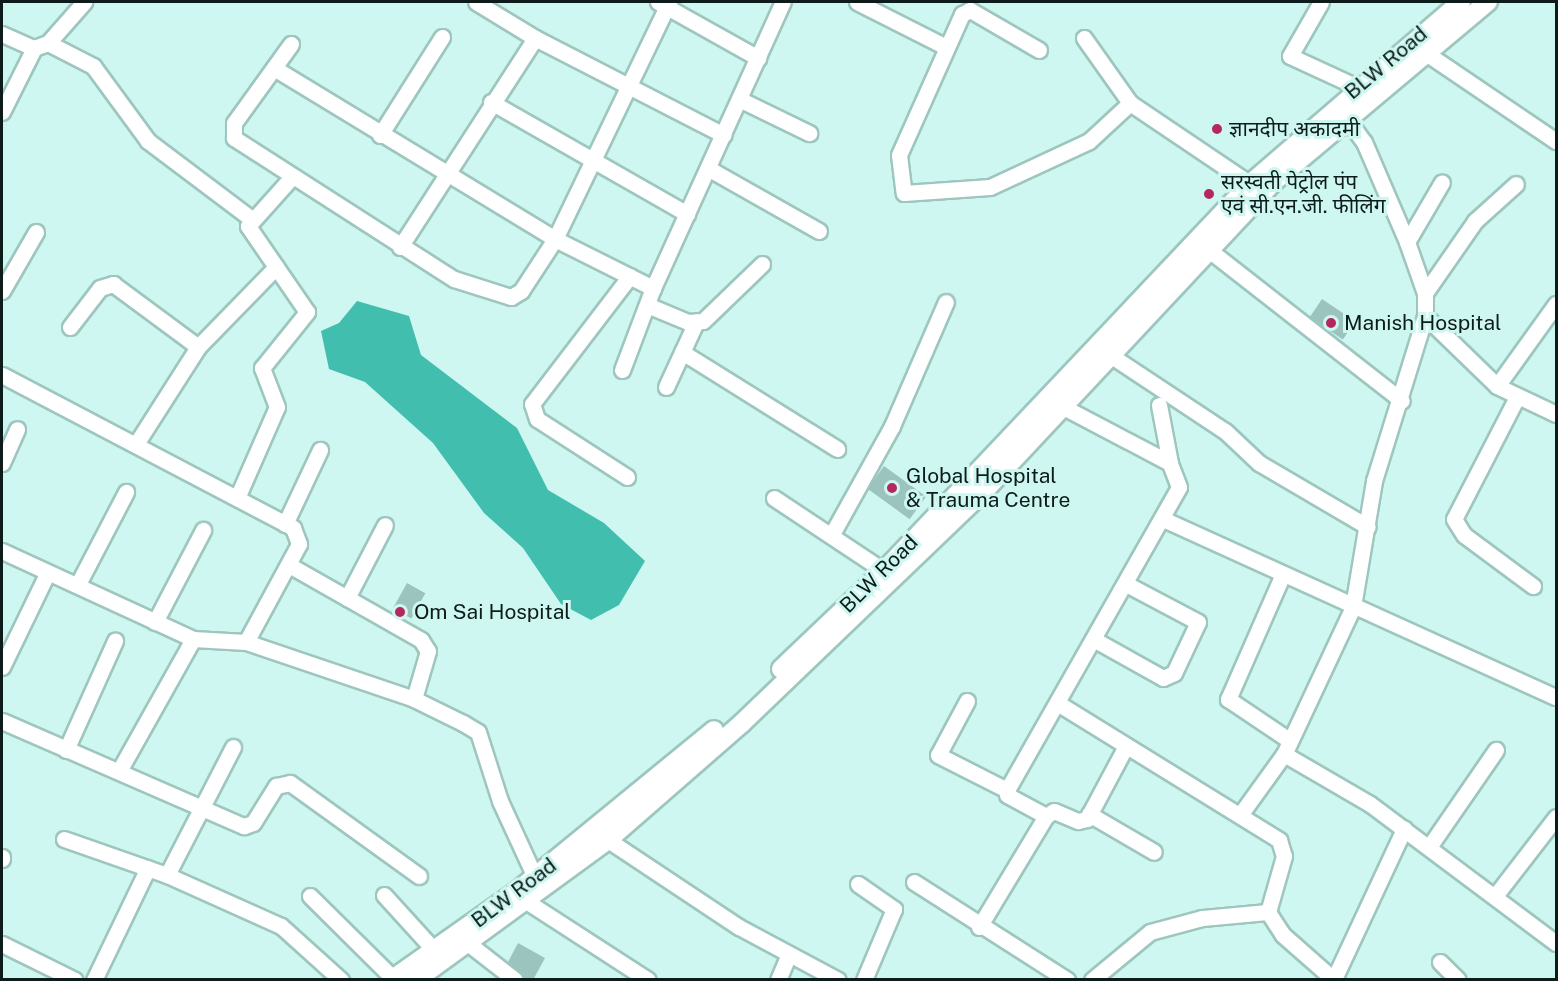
<!DOCTYPE html>
<meta charset="utf-8">
<style>
body{margin:0}
#map{position:relative;width:1558px;height:981px;overflow:hidden;background:#cdf7f0;font-family:"Public Sans","Noto Sans Devanagari",sans-serif}
div>[style]{position:absolute}
[style*='--x']{left:calc(var(--x)*1px);top:calc(var(--y)*1px);width:calc(var(--w)*1px);rotate:calc(var(--a)*1deg)}
.water>*{inset:0;background:#42beaf}
.building>*{inset:0;background:#9cc4be;transform-origin:0 0}
.roads{filter:drop-shadow(2px 0 #9ec6bf) drop-shadow(-2px 0 #9ec6bf) drop-shadow(0 2px #9ec6bf) drop-shadow(0 -2px #9ec6bf)}
.minor>*{height:15px;margin:-7.5px;padding:0 7.5px;transform-origin:7.5px;border-radius:7.5px;background:#fff}
.major>*{height:18px;margin:-9px;padding:0 9px;transform-origin:9px;border-radius:9px;background:#fff}
.dots>*{width:16px;height:16px;translate:-50% -50%;box-sizing:border-box;border:3px solid #cdf7f0;border-radius:50%}
span{translate:-50% -50%;white-space:nowrap;text-align:center;line-height:1.15;-webkit-text-stroke:6px #cdf7f0;paint-order:stroke}
.street-label{font-size:21px;color:#0d1c1a}
.poi-label{font-size:21px;color:#0d1c1a}
.left{translate:0 -50%;text-align:left}
.frame{position:absolute;inset:0;border:3px solid #0d1c1a;pointer-events:none}
</style>
<div id="map">
<div class="water">
<div style="clip-path:polygon(357px 301px,409px 316px,421px 355px,517px 428px,548px 490px,604px 523px,645px 561px,619px 605px,591px 620px,561px 604px,523px 548px,484px 513px,433px 443px,365px 382px,329px 369px,321px 331px,339px 323px)"></div>
</div>
<div class="building">
<div style="left:1322px;top:299px;width:40px;height:22px;rotate:34deg"></div>
<div style="left:884px;top:466px;width:52px;height:28px;rotate:36deg"></div>
<div style="left:407px;top:583px;width:21px;height:29px;rotate:29deg"></div>
<div style="clip-path:polygon(518px 943px,545px 958px,533px 980px,525px 980px,508px 962px)"></div>
</div>
<div class="roads">
<div class="minor">
<div style="--x:658;--y:2;--w:115;--a:29.2"></div>
<div style="--x:857;--y:2;--w:97;--a:26.8"></div>
<div style="--x:1321;--y:2;--w:62;--a:119.9"></div>
<div style="--x:1290;--y:56;--w:74;--a:24.8"></div>
<div style="--x:2;--y:34;--w:35;--a:24"></div>
<div style="--x:34;--y:48;--w:15;--a:-20"></div>
<div style="--x:48;--y:43;--w:55;--a:-48.7"></div>
<div style="--x:535;--y:38;--w:212;--a:27.2"></div>
<div style="--x:1084;--y:38;--w:80;--a:54.7"></div>
<div style="--x:1130;--y:103;--w:145;--a:34"></div>
<div style="--x:48;--y:43;--w:51;--a:27.1"></div>
<div style="--x:93;--y:66;--w:93;--a:53.7"></div>
<div style="--x:148;--y:141;--w:128;--a:37"></div>
<div style="--x:291;--y:44;--w:97;--a:125.8"></div>
<div style="--x:234;--y:123;--w:15;--a:90"></div>
<div style="--x:234;--y:138;--w:261;--a:32.7"></div>
<div style="--x:454;--y:279;--w:60;--a:17.5"></div>
<div style="--x:511;--y:297;--w:12;--a:-31"></div>
<div style="--x:521;--y:291;--w:62;--a:-56.8"></div>
<div style="--x:555;--y:239;--w:263;--a:-64.3"></div>
<div style="--x:1417;--y:47;--w:168;--a:34.1"></div>
<div style="--x:1039;--y:50;--w:80;--a:-149.9"></div>
<div style="--x:970;--y:10;--w:9;--a:153"></div>
<div style="--x:962;--y:14;--w:154;--a:114.1"></div>
<div style="--x:899;--y:155;--w:38;--a:83"></div>
<div style="--x:904;--y:193;--w:86;--a:-4"></div>
<div style="--x:990;--y:187;--w:109;--a:-24.9"></div>
<div style="--x:1089;--y:141;--w:56;--a:-42.8"></div>
<div style="--x:274;--y:68;--w:329;--a:31.3"></div>
<div style="--x:555;--y:239;--w:110;--a:26.6"></div>
<div style="--x:741;--y:100;--w:76;--a:25.9"></div>
<div style="--x:491;--y:102;--w:226;--a:29.7"></div>
<div style="--x:2;--y:112;--w:72;--a:-63.4"></div>
<div style="--x:1342;--y:112;--w:37;--a:54"></div>
<div style="--x:1364;--y:142;--w:109;--a:66.7"></div>
<div style="--x:1407;--y:242;--w:54;--a:70.6"></div>
<div style="--x:1425;--y:293;--w:23;--a:90"></div>
<div style="--x:1425;--y:316;--w:173;--a:107.2"></div>
<div style="--x:1374;--y:481;--w:128;--a:99.5"></div>
<div style="--x:1353;--y:607;--w:162;--a:115.1"></div>
<div style="--x:1284;--y:754;--w:99;--a:30.2"></div>
<div style="--x:1370;--y:804;--w:232;--a:36.8"></div>
<div style="--x:380;--y:135;--w:116;--a:-57.7"></div>
<div style="--x:711;--y:170;--w:124;--a:29.5"></div>
<div style="--x:1407;--y:242;--w:69;--a:-59.7"></div>
<div style="--x:1200;--y:243;--w:256;--a:38"></div>
<div style="--x:400;--y:247;--w:249;--a:-57.1"></div>
<div style="--x:535;--y:38;--w:69;--a:-148.6"></div>
<div style="--x:2;--y:291;--w:68;--a:-60"></div>
<div style="--x:1425;--y:293;--w:88;--a:-55.2"></div>
<div style="--x:1475;--y:221;--w:55;--a:-42.1"></div>
<div style="--x:647;--y:305;--w:44;--a:22.5"></div>
<div style="--x:688;--y:322;--w:15;--a:-4"></div>
<div style="--x:703;--y:321;--w:82;--a:-44"></div>
<div style="--x:1425;--y:316;--w:100;--a:44.2"></div>
<div style="--x:1497;--y:386;--w:65;--a:25.4"></div>
<div style="--x:70;--y:327;--w:49;--a:-52.4"></div>
<div style="--x:100;--y:288;--w:14;--a:-17"></div>
<div style="--x:113;--y:284;--w:106;--a:36.5"></div>
<div style="--x:682;--y:352;--w:183;--a:32"></div>
<div style="--x:1110;--y:355;--w:138;--a:33.5"></div>
<div style="--x:1225;--y:431;--w:47;--a:43.3"></div>
<div style="--x:1259;--y:463;--w:126;--a:30.4"></div>
<div style="--x:622;--y:370;--w:88;--a:-69.3"></div>
<div style="--x:653;--y:288;--w:314;--a:-65.6"></div>
<div style="--x:2;--y:375;--w:329;--a:27.7"></div>
<div style="--x:293;--y:528;--w:17;--a:69"></div>
<div style="--x:299;--y:544;--w:111;--a:118.4"></div>
<div style="--x:1497;--y:386;--w:101;--a:-54.3"></div>
<div style="--x:666;--y:387;--w:72;--a:-65.2"></div>
<div style="--x:1516;--y:399;--w:135;--a:117.3"></div>
<div style="--x:1454;--y:519;--w:19;--a:58"></div>
<div style="--x:1464;--y:535;--w:86;--a:36.5"></div>
<div style="--x:1159;--y:405;--w:59;--a:79.3"></div>
<div style="--x:136;--y:444;--w:115;--a:-57.4"></div>
<div style="--x:198;--y:347;--w:112;--a:-45.7"></div>
<div style="--x:2;--y:463;--w:37;--a:-66"></div>
<div style="--x:627;--y:477;--w:107;--a:-147.2"></div>
<div style="--x:537;--y:419;--w:16;--a:-108"></div>
<div style="--x:532;--y:404;--w:161;--a:-52.6"></div>
<div style="--x:237;--y:498;--w:99;--a:-66.3"></div>
<div style="--x:277;--y:407;--w:42;--a:-111"></div>
<div style="--x:262;--y:368;--w:72;--a:-51.2"></div>
<div style="--x:307;--y:312;--w:104;--a:-124.5"></div>
<div style="--x:248;--y:226;--w:64;--a:-48.1"></div>
<div style="--x:774;--y:498;--w:132;--a:33.6"></div>
<div style="--x:1163;--y:519;--w:431;--a:24.4"></div>
<div style="--x:285;--y:524;--w:82;--a:-64.7"></div>
<div style="--x:832;--y:534;--w:124;--a:-60.9"></div>
<div style="--x:892;--y:426;--w:135;--a:-66.5"></div>
<div style="--x:2;--y:551;--w:210;--a:24.7"></div>
<div style="--x:193;--y:639;--w:53;--a:3.2"></div>
<div style="--x:246;--y:642;--w:177;--a:18.7"></div>
<div style="--x:414;--y:699;--w:55;--a:26.1"></div>
<div style="--x:463;--y:723;--w:17;--a:31"></div>
<div style="--x:478;--y:732;--w:72;--a:72.3"></div>
<div style="--x:500;--y:801;--w:81;--a:65.3"></div>
<div style="--x:289;--y:565;--w:152;--a:29.6"></div>
<div style="--x:421;--y:640;--w:13;--a:58"></div>
<div style="--x:428;--y:651;--w:50;--a:106.3"></div>
<div style="--x:1283;--y:574;--w:137;--a:113.7"></div>
<div style="--x:1228;--y:699;--w:73;--a:33.9"></div>
<div style="--x:78;--y:584;--w:104;--a:-62.4"></div>
<div style="--x:347;--y:598;--w:82;--a:-62.5"></div>
<div style="--x:155;--y:622;--w:104;--a:-62.4"></div>
<div style="--x:1095;--y:640;--w:78;--a:29.2"></div>
<div style="--x:1163;--y:678;--w:12;--a:-24"></div>
<div style="--x:1174;--y:673;--w:56;--a:-64.8"></div>
<div style="--x:1198;--y:622;--w:81;--a:-152.2"></div>
<div style="--x:2;--y:667;--w:103;--a:-64.2"></div>
<div style="--x:967;--y:701;--w:61;--a:118.2"></div>
<div style="--x:938;--y:755;--w:77;--a:26.9"></div>
<div style="--x:1007;--y:790;--w:348;--a:-60.4"></div>
<div style="--x:1179;--y:487;--w:26;--a:-111"></div>
<div style="--x:1170;--y:463;--w:131;--a:-152.3"></div>
<div style="--x:1059;--y:704;--w:259;--a:31.7"></div>
<div style="--x:1279;--y:840;--w:17;--a:73"></div>
<div style="--x:1284;--y:856;--w:58;--a:105.9"></div>
<div style="--x:1268;--y:912;--w:27;--a:57"></div>
<div style="--x:1283;--y:935;--w:68;--a:41.4"></div>
<div style="--x:2;--y:721;--w:264;--a:23.5"></div>
<div style="--x:244;--y:826;--w:9;--a:-18"></div>
<div style="--x:253;--y:823;--w:44;--a:-58.1"></div>
<div style="--x:276;--y:786;--w:14;--a:-12"></div>
<div style="--x:290;--y:783;--w:159;--a:35.8"></div>
<div style="--x:66;--y:750;--w:120;--a:-65.8"></div>
<div style="--x:119;--y:771;--w:151;--a:-60.7"></div>
<div style="--x:1007;--y:795;--w:44;--a:28.3"></div>
<div style="--x:1089;--y:814;--w:75;--a:30.3"></div>
<div style="--x:1240;--y:815;--w:75;--a:-54.2"></div>
<div style="--x:64;--y:839;--w:109;--a:19.3"></div>
<div style="--x:167;--y:875;--w:125;--a:24.1"></div>
<div style="--x:281;--y:926;--w:81;--a:42"></div>
<div style="--x:608;--y:840;--w:157;--a:33.6"></div>
<div style="--x:739;--y:927;--w:112;--a:28.2"></div>
<div style="--x:1429;--y:847;--w:118;--a:-55.4"></div>
<div style="--x:2;--y:859;--w:2;--a:-90"></div>
<div style="--x:167;--y:875;--w:144;--a:-62.7"></div>
<div style="--x:914;--y:882;--w:182;--a:32.6"></div>
<div style="--x:858;--y:884;--w:44;--a:34.8"></div>
<div style="--x:894;--y:909;--w:77;--a:112.9"></div>
<div style="--x:384;--y:895;--w:74;--a:47.7"></div>
<div style="--x:310;--y:896;--w:117;--a:44.7"></div>
<div style="--x:1495;--y:896;--w:100;--a:-52.3"></div>
<div style="--x:526;--y:901;--w:145;--a:32.9"></div>
<div style="--x:979;--y:927;--w:130;--a:-58.9"></div>
<div style="--x:1046;--y:816;--w:9;--a:-32"></div>
<div style="--x:1054;--y:811;--w:26;--a:23"></div>
<div style="--x:1078;--y:821;--w:9;--a:-13"></div>
<div style="--x:1087;--y:819;--w:83;--a:-61.9"></div>
<div style="--x:2;--y:944;--w:81;--a:26.3"></div>
<div style="--x:469;--y:944;--w:58;--a:38"></div>
<div style="--x:1440;--y:962;--w:25;--a:45"></div>
<div style="--x:1334;--y:979;--w:166;--a:-65"></div>
<div style="--x:94;--y:980;--w:124;--a:-64.3"></div>
<div style="--x:778;--y:980;--w:28;--a:-67"></div>
<div style="--x:1092;--y:980;--w:75;--a:-39.6"></div>
<div style="--x:1150;--y:932;--w:54;--a:-15.1"></div>
<div style="--x:1202;--y:918;--w:66;--a:-5.2"></div>
</div>
<div class="major">
<div style="--x:781;--y:669;--w:142;--a:-43.6"></div>
<div style="--x:884;--y:571;--w:533;--a:-46.6"></div>
<div style="--x:1250;--y:184;--w:279;--a:-40.8"></div>
<div style="--x:391;--y:980;--w:151;--a:-35.1"></div>
<div style="--x:515;--y:893;--w:257;--a:-39.3"></div>
<div style="--x:416;--y:980;--w:238;--a:-36.1"></div>
<div style="--x:608;--y:840;--w:178;--a:-41.1"></div>
<div style="--x:742;--y:723;--w:337;--a:-43.8"></div>
<div style="--x:985;--y:490;--w:420;--a:-46.9"></div>
<div style="--x:1272;--y:183;--w:282;--a:-40"></div>
</div>
</div>
<div class="dots">
<div style="left:1217px;top:129px;background:#b5285d"></div>
<div style="left:1209px;top:194px;background:#b5285d"></div>
<div style="left:1331px;top:323px;background:#b5285d"></div>
<div style="left:892px;top:488px;background:#b5285d"></div>
<div style="left:400px;top:612px;background:#b5285d"></div>
</div>
<div class="street-label">
<span style="left:1386px;top:63px;rotate:-40deg">BLW Road</span>
<span style="left:879px;top:574px;rotate:-45deg">BLW Road</span>
<span style="left:514px;top:893px;rotate:-37deg">BLW Road</span>
</div>
<div class="poi-label">
<span class="left" style="left:1229px;top:129px">ज्ञानदीप अकादमी</span>
<span class="left" style="left:1221px;top:194px">सरस्वती पेट्रोल पंप<br>एवं सी.एन.जी. फीलिंग</span>
<span class="left" style="left:1344px;top:323px">Manish Hospital</span>
<span class="left" style="left:906px;top:488px">Global Hospital<br>&amp; Trauma Centre</span>
<span class="left" style="left:414px;top:612px">Om Sai Hospital</span>
</div>
<div class="frame"></div>
</div>
